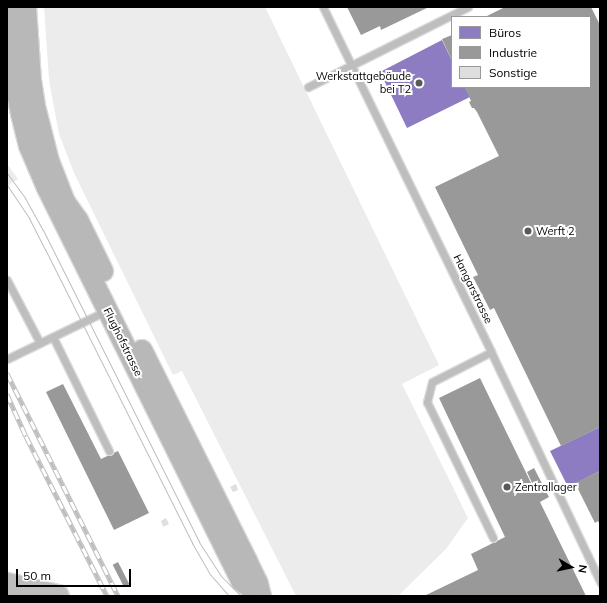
<!DOCTYPE html>
<meta charset="utf-8">
<style>
body{margin:0}
#map{position:relative;width:607px;height:603px;overflow:hidden;background:#fff;font-family:Mulish,sans-serif}
div>[style]{position:absolute}
[style*='--x']{left:calc(var(--x)*1px);top:calc(var(--y)*1px);width:calc(var(--w)*1px);rotate:calc(var(--a)*1deg)}
.green>*{inset:0;background:#ececec}
.offices>*{inset:0;background:#8e7cc3}
.industry>*{inset:0;background:#999;transform-origin:0 0}
.building>*{inset:0;background:#dfdfdf}
.roads{filter:drop-shadow(1px 0 #dbdbdb) drop-shadow(-1px 0 #dbdbdb) drop-shadow(0 1px #dbdbdb) drop-shadow(0 -1px #dbdbdb)}
.lane>*{height:7px;margin:-3.5px;padding:0 3.5px;transform-origin:3.5px;border-radius:3.5px;background:#bebebe}
.secondary>*{height:20px;margin:-10px;padding:0 10px;transform-origin:10px;border-radius:10px;background:#b8b8b8}
.highway>*{height:22px;margin:-11px;padding:0 11px;transform-origin:11px;border-radius:11px;background:#bebebe}
.tram>*{height:1px;margin:-0.5px;padding:0 0.5px;transform-origin:0.5px;border-radius:0.5px;background:#bebebe}
.rail>*{height:4.5px;margin-top:-2.25px;transform-origin:0;background:repeating-linear-gradient(90deg,#fff 0 9px,#bebebe 0 18px);box-sizing:border-box;border-block:1px solid #bebebe}
.dots>*{width:11px;height:11px;translate:-50% -50%;box-sizing:border-box;border:2px solid #fff;border-radius:50%}
span{translate:-50% -50%;white-space:nowrap;text-align:center;line-height:1.15;-webkit-text-stroke:4px #fff;paint-order:stroke}
.poi-label{font-size:11px;color:#000}
.right{translate:-100% -50%;text-align:right}
.left{translate:0 -50%;text-align:left}
.street-label{font-size:11px;color:#000}
.frame{position:absolute;inset:0;border:8px solid #000;pointer-events:none}
.legend{position:absolute;left:451px;top:16px;width:140px;height:72px;box-sizing:border-box;background:#fff;border:1px solid #999;margin:0;padding:5px 7px;list-style:none;font-size:12px;color:#000}
.legend li{display:flex;align-items:center;gap:8px;height:20px}
.legend b{width:20px;border:1px solid #999}
.north{position:absolute;left:551px;top:547px;width:40px;height:40px;-webkit-text-stroke:3px #fff;paint-order:stroke;rotate:99deg;font-size:11px;font-weight:700;line-height:16px;text-align:center;color:#000}
.north::after{content:'';display:block;margin:auto;width:14px;height:18px;background:#000;clip-path:polygon(50% 0,100% 100%,50% 72%,0 100%)}
.scale{position:absolute;left:16px;top:569px;width:115px;height:18px;box-sizing:border-box;border:2px solid #000;border-top:0;padding-left:5px;font-size:12px;line-height:14px;white-space:nowrap;color:#000;-webkit-text-stroke:3px #fff;paint-order:stroke}
</style>
<div id="map">
<div class="green">
<div style="clip-path:polygon(44px 7px,265px 7px,439px 365px,402px 384px,468px 518px,446px 549px,398px 596px,296px 596px,182px 371px,173px 375px,74px 173px,59px 134px,49px 80px)"></div>
<div style="clip-path:polygon(7px 164px,18px 179px,7px 186px)"></div>
</div>
<div class="offices">
<div style="clip-path:polygon(442px 40px,452px 61px,452px 87px,465px 87px,470px 97px,407px 128px,380px 72px)"></div>
<div style="clip-path:polygon(600px 427px,600px 471px,568px 487px,550px 451px)"></div>
</div>
<div class="industry">
<div style="clip-path:polygon(347px 7px,429px 7px,381px 30px,380px 26px,361px 35px)"></div>
<div style="clip-path:polygon(505px 7px,591px 7px,600px 25px,600px 427px,561px 446px,494px 308px,490px 310px,473px 277px,478px 275px,435px 187px,499px 156px,477px 112px,474px 108px,472px 108px,469px 102px,471px 101px,465px 87px,590px 87px,590px 17px,485px 17px)"></div>
<div style="clip-path:polygon(452px 35px,452px 61px,442px 39px)"></div>
<div style="clip-path:polygon(480px 378px,533px 487px,534px 487px,527px 472px,534px 468px,549px 497px,540px 502px,586px 596px,424px 596px,478px 570px,471px 554px,505px 537px,439px 398px)"></div>
<div style="clip-path:polygon(63px 384px,101px 459px,118px 451px,149px 513px,114px 530px,46px 392px)"></div>
<div style="clip-path:polygon(600px 471px,600px 525px,598px 521px,595px 523px,575px 483px)"></div>
<div style="left:118px;top:562px;width:25px;height:6px;rotate:63deg"></div>
</div>
<div class="building">
<div style="clip-path:polygon(236px 484px,238px 490px,233px 492px,230px 487px)"></div>
<div style="clip-path:polygon(166px 518px,169px 524px,163px 527px,161px 521px)"></div>
</div>
<div class="roads">
<div class="lane">
<div style="--x:323;--y:7;--w:384;--a:64"></div>
<div style="--x:491;--y:352;--w:255;--a:64.6"></div>
<div style="--x:308;--y:87;--w:179;--a:-26.6"></div>
<div style="--x:7;--y:280;--w:71;--a:62.4"></div>
<div style="--x:53;--y:337;--w:127;--a:63.8"></div>
<div style="--x:491;--y:352;--w:66;--a:153"></div>
<div style="--x:432;--y:382;--w:21;--a:104"></div>
<div style="--x:427;--y:402;--w:151;--a:64.1"></div>
<div style="--x:7;--y:359;--w:110;--a:-25.9"></div>
</div>
<div class="secondary">
<div style="--x:8;--y:7;--w:50;--a:87.7"></div>
<div style="--x:10;--y:57;--w:58;--a:79.1"></div>
<div style="--x:21;--y:114;--w:33;--a:76"></div>
<div style="--x:29;--y:146;--w:46;--a:66.8"></div>
<div style="--x:47;--y:188;--w:438;--a:63.7"></div>
<div style="--x:241;--y:581;--w:25;--a:37"></div>
<div style="--x:26;--y:7;--w:73;--a:86.1"></div>
<div style="--x:31;--y:80;--w:30;--a:81"></div>
<div style="--x:36;--y:110;--w:53;--a:75.7"></div>
<div style="--x:49;--y:161;--w:44;--a:68.7"></div>
<div style="--x:65;--y:202;--w:22;--a:54"></div>
<div style="--x:78;--y:220;--w:57;--a:63.9"></div>
<div style="--x:142;--y:350;--w:236;--a:63.5"></div>
<div style="--x:247;--y:561;--w:25;--a:64"></div>
<div style="--x:258;--y:584;--w:12;--a:76"></div>
</div>
<div class="highway">
<div style="--x:7;--y:584;--w:52;--a:13.2"></div>
</div>
</div>
<div class="tram">
<div style="--x:7;--y:173;--w:31;--a:54"></div>
<div style="--x:25;--y:198;--w:37;--a:61"></div>
<div style="--x:43;--y:230;--w:349;--a:63.4"></div>
<div style="--x:199;--y:542;--w:40;--a:57.1"></div>
<div style="--x:221;--y:576;--w:28;--a:45"></div>
<div style="--x:7;--y:185;--w:40;--a:56"></div>
<div style="--x:29;--y:218;--w:35;--a:63"></div>
<div style="--x:45;--y:249;--w:329;--a:63.4"></div>
<div style="--x:192;--y:543;--w:34;--a:60"></div>
<div style="--x:209;--y:573;--w:30;--a:49"></div>
</div>
<div class="rail">
<div style="--x:7;--y:373;--w:249;--a:63.5"></div>
<div style="--x:7;--y:394;--w:46;--a:65.7"></div>
<div style="--x:26;--y:436;--w:179;--a:63.1"></div>
</div>
<div class="dots">
<div style="left:419px;top:83px;background:#595959"></div>
<div style="left:528px;top:231px;background:#595959"></div>
<div style="left:507px;top:487px;background:#595959"></div>
</div>
<div class="poi-label">
<span class="right" style="left:411px;top:83px">Werkstattgebäude<br>bei T2</span>
<span class="left" style="left:536px;top:231px">Werft 2</span>
<span class="left" style="left:515px;top:487px">Zentrallager</span>
</div>
<div class="street-label">
<span style="left:473px;top:289px;rotate:64deg">Hangarstrasse</span>
<span style="left:123px;top:342px;rotate:64deg">Flughofstrasse</span>
</div>
<div class="frame"></div>
<ul class="legend">
<li><b style="height:11px;background:#8e7cc3"></b>Büros</li>
<li><b style="height:11px;background:#999"></b>Industrie</li>
<li><b style="height:11px;background:#dfdfdf"></b>Sonstige</li>
</ul>
<div class="north">N</div>
<div class="scale">50 m</div>
</div>
